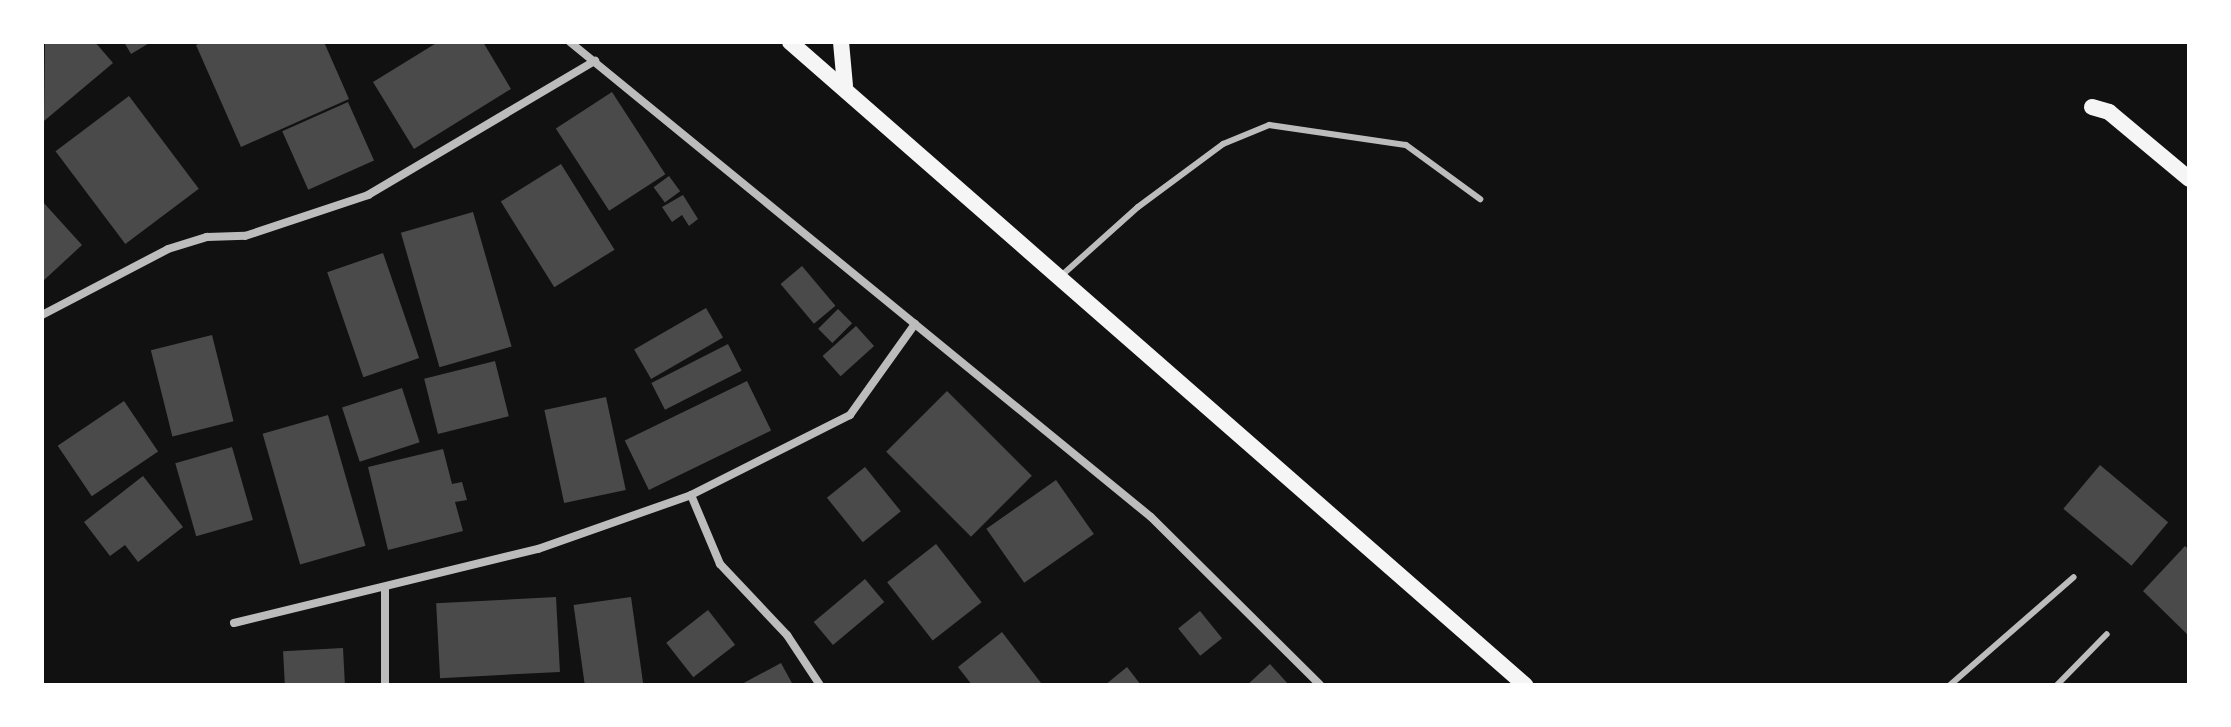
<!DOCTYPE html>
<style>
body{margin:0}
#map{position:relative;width:2231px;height:727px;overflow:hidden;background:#111;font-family:"PT Sans Narrow",sans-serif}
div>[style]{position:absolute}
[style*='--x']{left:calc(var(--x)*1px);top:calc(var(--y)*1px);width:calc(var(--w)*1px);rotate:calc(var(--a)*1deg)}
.building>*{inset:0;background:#4a4a4a;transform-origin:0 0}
.service>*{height:6px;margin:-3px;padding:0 3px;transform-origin:3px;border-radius:3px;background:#bcbcbc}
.minor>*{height:8px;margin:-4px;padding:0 4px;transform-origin:4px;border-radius:4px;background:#bcbcbc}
.secondary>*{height:16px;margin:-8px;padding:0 8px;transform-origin:8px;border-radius:8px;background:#f5f5f5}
span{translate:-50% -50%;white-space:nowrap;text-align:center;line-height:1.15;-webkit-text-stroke:7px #fff;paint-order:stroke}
.frame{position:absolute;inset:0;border:44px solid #fff;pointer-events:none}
</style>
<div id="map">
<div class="building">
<div style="clip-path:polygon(45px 42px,95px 42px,113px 63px,44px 121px)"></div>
<div style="clip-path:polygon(124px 42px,151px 42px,131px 54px)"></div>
<div style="clip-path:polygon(203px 42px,324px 42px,349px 99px,241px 147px,196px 45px)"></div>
<div style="clip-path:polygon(438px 42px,483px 42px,511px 89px,414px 149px,373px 82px)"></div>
<div style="left:612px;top:92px;width:98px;height:67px;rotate:57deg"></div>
<div style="left:129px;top:96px;width:116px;height:92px;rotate:53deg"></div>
<div style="left:348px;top:102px;width:64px;height:72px;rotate:66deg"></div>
<div style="left:561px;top:164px;width:101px;height:71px;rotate:58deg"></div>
<div style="left:669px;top:176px;width:19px;height:19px;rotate:54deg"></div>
<div style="clip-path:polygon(683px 195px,698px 219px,689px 226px,682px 215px,672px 222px,662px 207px)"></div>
<div style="clip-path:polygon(42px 201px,82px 245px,42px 282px)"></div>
<div style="left:473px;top:212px;width:140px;height:75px;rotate:74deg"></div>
<div style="left:383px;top:253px;width:111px;height:59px;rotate:71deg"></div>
<div style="left:802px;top:266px;width:52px;height:28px;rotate:50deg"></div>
<div style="left:706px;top:308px;width:34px;height:83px;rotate:60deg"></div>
<div style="left:838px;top:309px;width:20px;height:28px;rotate:45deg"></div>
<div style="left:856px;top:326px;width:27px;height:45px;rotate:48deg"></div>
<div style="left:212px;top:335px;width:89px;height:63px;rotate:76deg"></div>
<div style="left:728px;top:344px;width:30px;height:86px;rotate:63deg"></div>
<div style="left:495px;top:361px;width:57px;height:73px;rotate:76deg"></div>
<div style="left:747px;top:381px;width:55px;height:136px;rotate:64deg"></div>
<div style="left:402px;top:388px;width:57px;height:63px;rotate:72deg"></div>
<div style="left:947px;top:391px;width:120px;height:86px;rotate:45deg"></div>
<div style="left:606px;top:397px;width:95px;height:63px;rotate:78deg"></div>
<div style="left:124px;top:401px;width:61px;height:80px;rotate:56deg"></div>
<div style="left:328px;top:415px;width:136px;height:68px;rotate:74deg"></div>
<div style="left:232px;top:447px;width:76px;height:59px;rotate:74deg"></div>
<div style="clip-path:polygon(443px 449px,452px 484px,462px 482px,467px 500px,455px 502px,463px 531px,388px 550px,368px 467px)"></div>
<div style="left:2100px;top:465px;width:89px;height:57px;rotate:40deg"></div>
<div style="left:865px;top:467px;width:57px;height:49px;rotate:51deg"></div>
<div style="clip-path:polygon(143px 476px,183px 527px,138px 562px,125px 545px,110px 556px,84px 522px)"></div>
<div style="left:1056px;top:480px;width:66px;height:85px;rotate:55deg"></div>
<div style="left:936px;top:544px;width:74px;height:62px;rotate:52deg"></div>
<div style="clip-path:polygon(2185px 546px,2189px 550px,2189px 636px,2143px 591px)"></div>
<div style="left:865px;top:579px;width:30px;height:67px;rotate:50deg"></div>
<div style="left:556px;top:597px;width:75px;height:120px;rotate:87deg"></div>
<div style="left:631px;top:597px;width:89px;height:58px;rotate:82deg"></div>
<div style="left:708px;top:610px;width:44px;height:53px;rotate:52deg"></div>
<div style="left:1200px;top:611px;width:35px;height:28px;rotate:51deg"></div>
<div style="clip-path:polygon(1002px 632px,1041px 683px,1038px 685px,972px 685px,958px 667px)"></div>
<div style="left:343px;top:648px;width:37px;height:60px;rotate:87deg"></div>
<div style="clip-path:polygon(781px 663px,793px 685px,740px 685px)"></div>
<div style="clip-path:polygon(1270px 664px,1289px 685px,1247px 685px)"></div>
<div style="clip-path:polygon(1127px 667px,1141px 685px,1105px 685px)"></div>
</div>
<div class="service">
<div style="--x:1061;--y:276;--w:103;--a:-41.9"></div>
<div style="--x:1138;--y:207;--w:106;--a:-36.5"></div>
<div style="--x:1223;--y:144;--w:50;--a:-22.4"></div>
<div style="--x:1269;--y:125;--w:138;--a:8.3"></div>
<div style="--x:1406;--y:145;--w:92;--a:36.1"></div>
<div style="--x:1950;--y:685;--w:164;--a:-41.1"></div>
<div style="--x:2057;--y:685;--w:71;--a:-45.6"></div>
</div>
<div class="minor">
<div style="--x:570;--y:42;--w:750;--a:39.27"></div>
<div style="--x:1151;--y:517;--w:238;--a:44.8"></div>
<div style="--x:42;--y:315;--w:142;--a:-27.6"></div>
<div style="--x:168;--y:249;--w:41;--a:-17.1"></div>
<div style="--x:207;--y:237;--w:38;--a:-2"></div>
<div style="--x:245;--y:236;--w:130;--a:-18.4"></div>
<div style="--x:368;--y:195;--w:264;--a:-30.6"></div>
<div style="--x:691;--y:495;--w:75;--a:67.2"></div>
<div style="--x:720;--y:564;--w:98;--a:46.7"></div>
<div style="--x:787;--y:635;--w:60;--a:56.6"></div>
<div style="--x:385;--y:588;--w:97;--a:90"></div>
<div style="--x:234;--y:623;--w:313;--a:-13.7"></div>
<div style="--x:538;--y:549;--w:162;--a:-19.4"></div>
<div style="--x:691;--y:495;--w:178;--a:-26.7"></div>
<div style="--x:850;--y:415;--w:112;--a:-54.5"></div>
</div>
<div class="secondary">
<div style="--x:790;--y:42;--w:977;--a:41.18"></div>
<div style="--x:841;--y:42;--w:44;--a:84.8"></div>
<div style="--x:2092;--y:107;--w:18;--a:16"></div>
<div style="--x:2109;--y:112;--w:104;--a:39.9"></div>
</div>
<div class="frame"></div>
</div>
